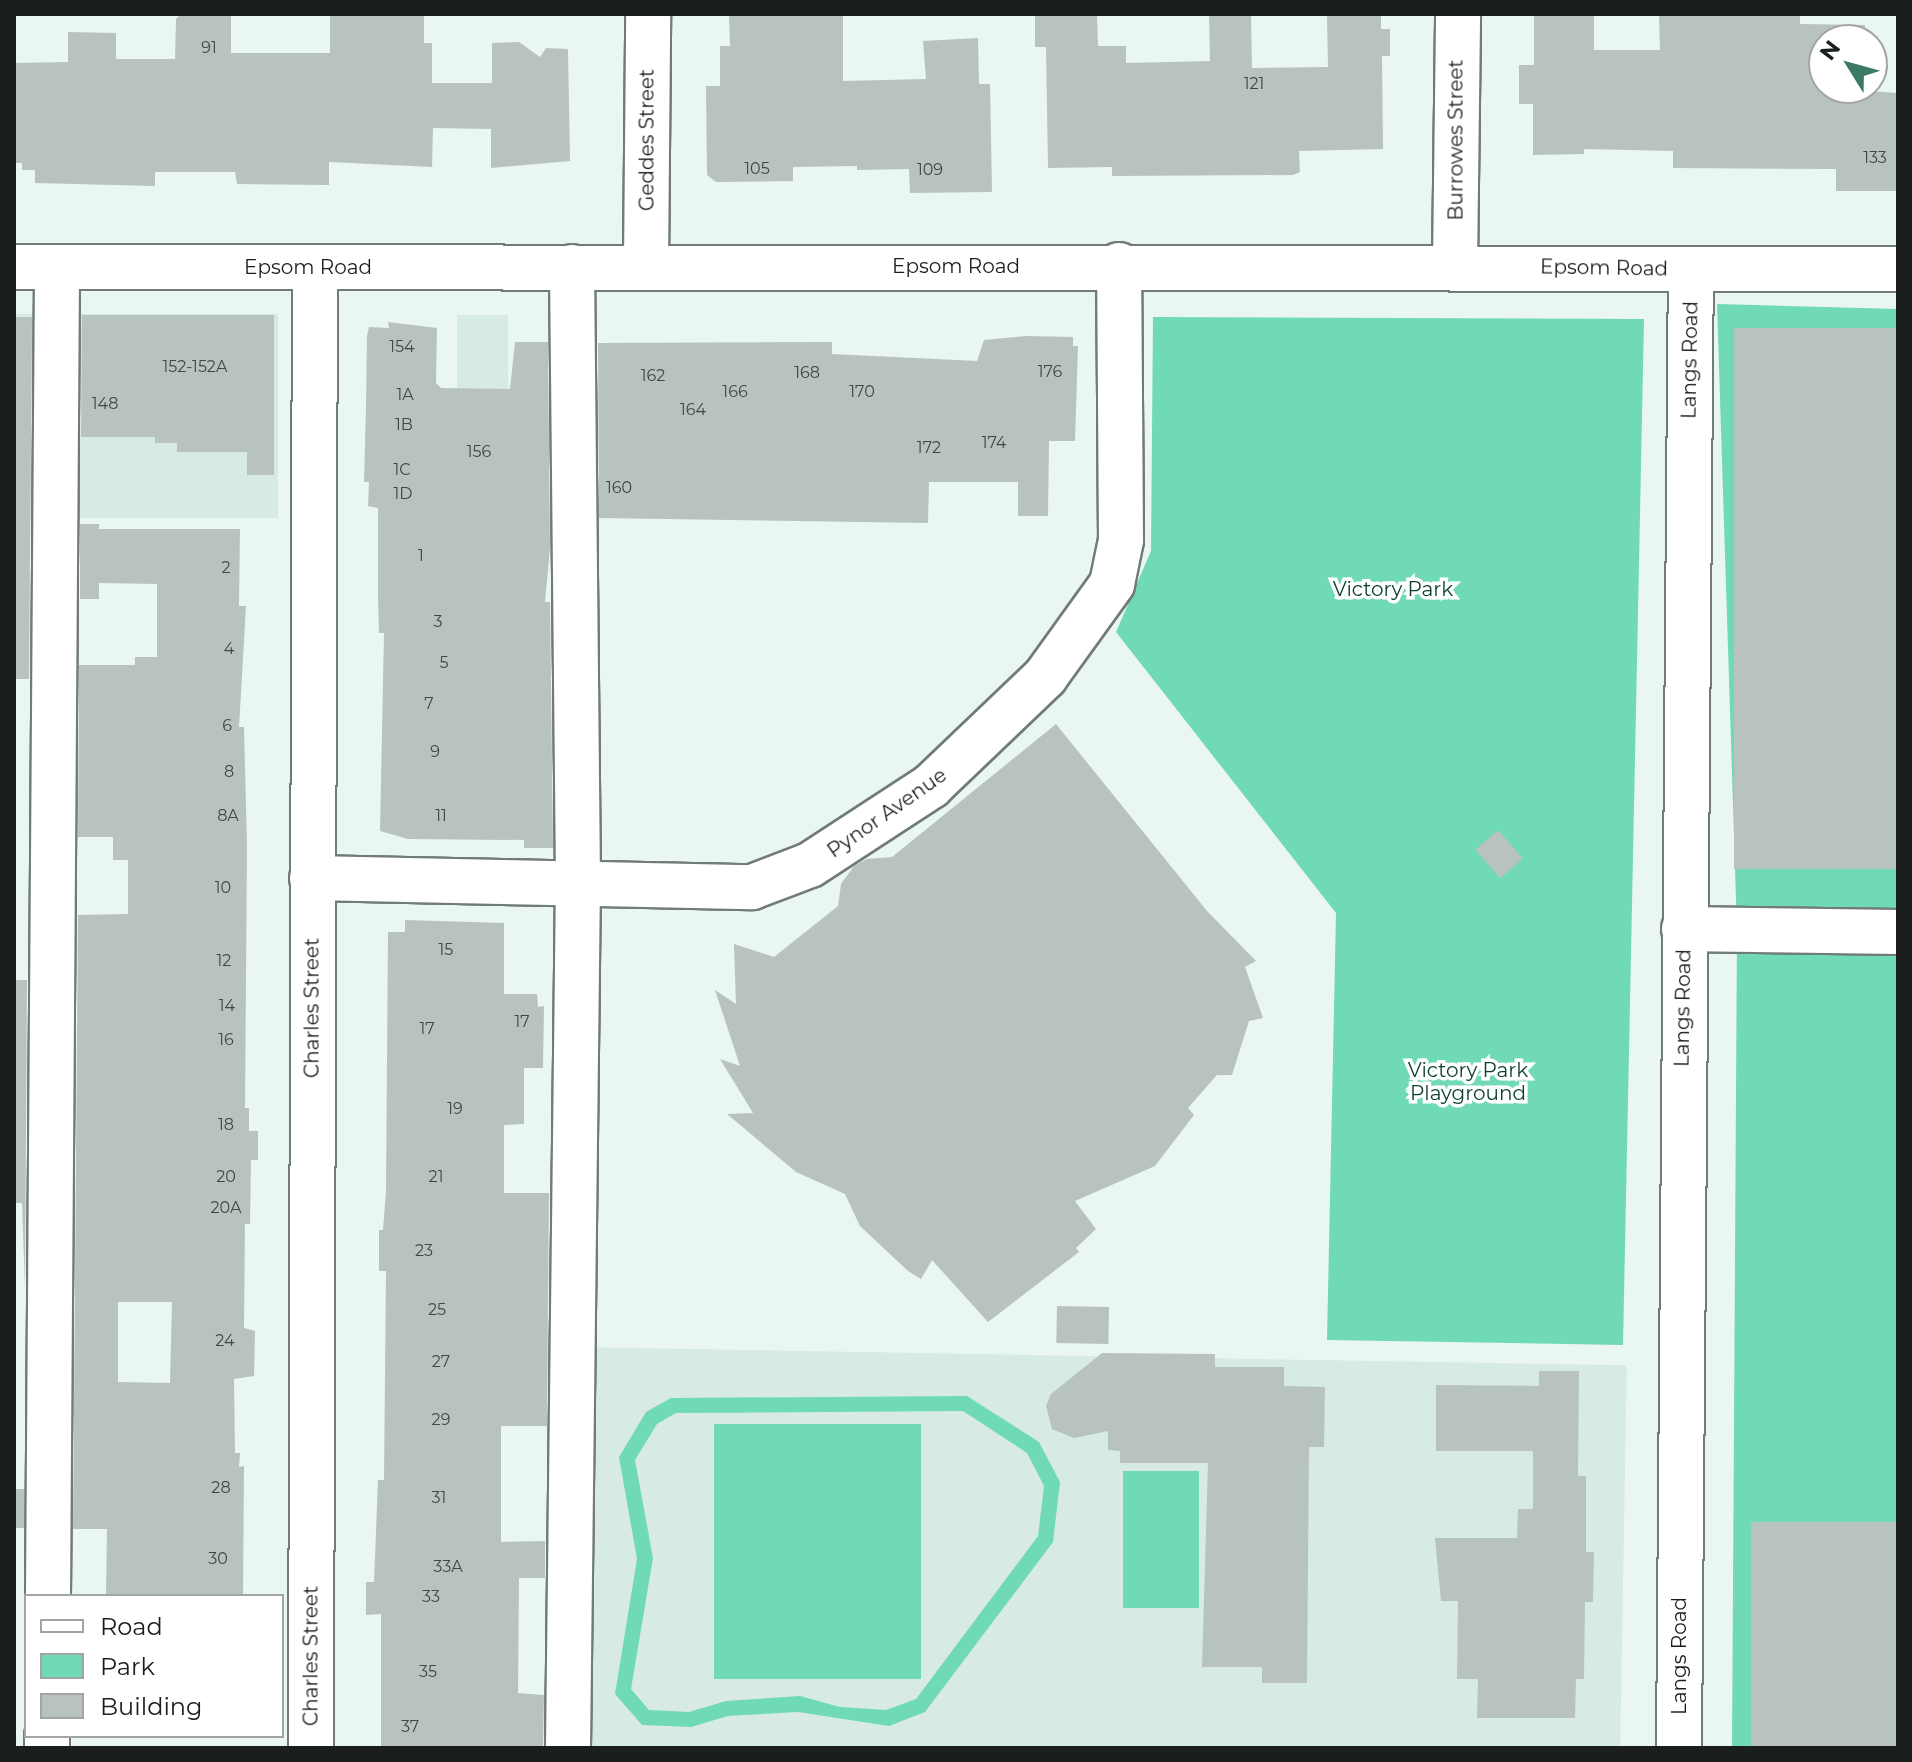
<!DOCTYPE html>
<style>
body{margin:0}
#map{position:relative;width:1912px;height:1762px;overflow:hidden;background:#eaf6f1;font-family:Montserrat,sans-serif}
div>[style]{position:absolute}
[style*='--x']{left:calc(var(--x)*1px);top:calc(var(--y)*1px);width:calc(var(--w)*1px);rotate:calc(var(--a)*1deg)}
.built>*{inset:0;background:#d7ebe3;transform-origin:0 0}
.green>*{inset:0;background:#70d9b6;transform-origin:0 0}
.building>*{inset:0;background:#b8c3be;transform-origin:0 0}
.roads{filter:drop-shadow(2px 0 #717b77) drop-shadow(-2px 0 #717b77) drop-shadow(0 2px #717b77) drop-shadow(0 -2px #717b77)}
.minor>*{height:44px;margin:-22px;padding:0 22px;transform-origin:22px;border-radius:22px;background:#fff}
.major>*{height:44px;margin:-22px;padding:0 22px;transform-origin:22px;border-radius:22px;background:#fff}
span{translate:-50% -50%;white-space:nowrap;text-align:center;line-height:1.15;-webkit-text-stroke:7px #fff;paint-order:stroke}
.number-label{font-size:16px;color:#424745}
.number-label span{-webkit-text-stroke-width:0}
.street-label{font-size:20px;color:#1a1e1d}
.park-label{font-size:20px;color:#0c3e30}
.frame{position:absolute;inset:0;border:16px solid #1a1e1d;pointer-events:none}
.legend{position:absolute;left:24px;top:1594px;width:260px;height:144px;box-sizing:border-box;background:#fff;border:2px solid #a3a5a5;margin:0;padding:10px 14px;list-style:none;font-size:24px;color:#1a1e1d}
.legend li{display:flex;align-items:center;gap:16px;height:40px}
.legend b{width:40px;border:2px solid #a3a5a5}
.north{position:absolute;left:1808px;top:24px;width:80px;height:80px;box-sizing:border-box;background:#fff;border:2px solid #a3a5a5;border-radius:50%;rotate:307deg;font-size:22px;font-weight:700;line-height:32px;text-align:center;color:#1a1e1d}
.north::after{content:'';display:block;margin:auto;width:28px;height:36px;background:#3d7a65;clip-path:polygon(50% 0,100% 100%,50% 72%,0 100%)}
</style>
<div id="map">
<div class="built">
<div style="left:14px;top:314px;width:264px;height:204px"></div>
<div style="left:457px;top:315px;width:51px;height:206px"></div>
<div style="left:575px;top:1347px;width:1052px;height:401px;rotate:1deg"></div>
</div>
<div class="green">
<div style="clip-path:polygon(1717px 304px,1898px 309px,1898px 1748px,1732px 1748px,1737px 930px)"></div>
<div style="clip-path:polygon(1153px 317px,1644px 319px,1623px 1345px,1327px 1340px,1336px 913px,1116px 632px,1151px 551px)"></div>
<div style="clip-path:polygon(evenodd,967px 1396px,1039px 1442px,1060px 1482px,1053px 1542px,925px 1712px,889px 1726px,798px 1712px,728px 1716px,691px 1727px,642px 1725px,615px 1694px,637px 1559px,619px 1457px,646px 1412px,671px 1398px,967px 1396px,963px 1411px,1027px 1453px,1044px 1486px,1038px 1536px,916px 1699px,886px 1710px,840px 1707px,800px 1696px,726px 1701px,689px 1712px,649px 1710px,631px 1689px,653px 1558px,635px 1460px,657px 1424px,676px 1413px,963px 1411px)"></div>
<div style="left:921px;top:1424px;width:255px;height:207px;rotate:90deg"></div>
<div style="left:1123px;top:1471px;width:76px;height:137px"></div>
</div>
<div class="building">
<div style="clip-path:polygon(181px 14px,231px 14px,231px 53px,330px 53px,330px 15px,424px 16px,424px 43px,432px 43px,432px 83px,492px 83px,492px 43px,519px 42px,540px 57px,546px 48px,568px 49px,570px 161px,491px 168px,491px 129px,433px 128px,432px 167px,329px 162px,329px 185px,237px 184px,235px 172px,155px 172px,155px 186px,35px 183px,35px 170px,22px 170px,22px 163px,14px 163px,14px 63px,68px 62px,68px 32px,116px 33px,116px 59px,175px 59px,176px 19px)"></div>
<div style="clip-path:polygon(729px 14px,843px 14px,843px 81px,926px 79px,923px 41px,978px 38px,979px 84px,990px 84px,992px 192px,910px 193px,909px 169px,857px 170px,857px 166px,793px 167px,793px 181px,716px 182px,707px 175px,706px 86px,720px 86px,720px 46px,730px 46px)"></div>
<div style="clip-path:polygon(1035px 14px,1097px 14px,1098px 46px,1126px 46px,1126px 63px,1210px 61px,1209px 14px,1251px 16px,1252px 68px,1328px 67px,1327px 14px,1381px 14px,1381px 29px,1390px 29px,1390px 56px,1382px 56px,1383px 149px,1299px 151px,1300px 172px,1293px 175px,1112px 176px,1112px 167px,1048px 168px,1046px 47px,1035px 47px)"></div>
<div style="clip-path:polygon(1534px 14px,1594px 14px,1594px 50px,1660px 50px,1659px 14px,1800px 16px,1800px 24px,1865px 25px,1865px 38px,1870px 40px,1824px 40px,1824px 88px,1898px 93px,1898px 191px,1836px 191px,1836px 169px,1673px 168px,1673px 151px,1584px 149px,1584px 154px,1533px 155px,1533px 104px,1519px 104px,1519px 65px,1534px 65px)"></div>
<div style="clip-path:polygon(82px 315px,274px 315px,274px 475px,247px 475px,247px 452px,177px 452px,177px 443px,155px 443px,155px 437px,81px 437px)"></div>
<div style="clip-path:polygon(14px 317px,32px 317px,29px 679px,14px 679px)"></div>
<div style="clip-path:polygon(388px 322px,437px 328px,436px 383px,441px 388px,510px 389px,515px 342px,548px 342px,550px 548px,545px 602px,550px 602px,553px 848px,524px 848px,524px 840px,408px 839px,380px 831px,384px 633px,379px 633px,378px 597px,378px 508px,368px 506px,369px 482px,364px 482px,366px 407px,367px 336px,369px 327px,389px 328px)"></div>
<div style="left:1734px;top:328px;width:164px;height:541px"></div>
<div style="clip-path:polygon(1026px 336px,1073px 337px,1073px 346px,1078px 346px,1075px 441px,1049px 441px,1048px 516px,1018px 516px,1018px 482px,929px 482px,928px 523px,599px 518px,598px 343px,832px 342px,832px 354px,977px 361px,984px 340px)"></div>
<div style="clip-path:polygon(evenodd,80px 524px,99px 524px,99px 529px,240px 529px,239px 606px,246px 606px,239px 727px,244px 727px,247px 846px,245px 1108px,249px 1108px,249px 1131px,258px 1131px,258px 1160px,251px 1160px,250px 1224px,245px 1224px,244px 1328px,255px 1331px,254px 1376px,234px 1379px,235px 1453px,240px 1453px,239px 1467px,244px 1466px,243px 1596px,106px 1596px,107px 1529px,73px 1529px,78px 915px,128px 914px,128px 860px,113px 860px,113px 837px,78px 837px,79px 665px,135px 665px,135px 657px,157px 657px,157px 584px,99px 583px,99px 599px,80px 599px,80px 524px,118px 1302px,172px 1302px,170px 1383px,118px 1382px,118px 1302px)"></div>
<div style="clip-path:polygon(1056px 724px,1207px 911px,1256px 961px,1245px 967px,1263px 1018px,1249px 1021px,1232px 1075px,1217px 1075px,1188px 1108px,1194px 1115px,1155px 1166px,1075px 1201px,1096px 1229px,1076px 1248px,1079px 1252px,988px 1322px,932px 1260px,921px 1279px,908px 1271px,860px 1226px,845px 1194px,796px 1172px,727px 1114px,753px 1113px,720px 1059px,740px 1066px,715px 990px,736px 1004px,734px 944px,774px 957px,838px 906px,841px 884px,854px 866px,867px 859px,892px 857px)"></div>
<div style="left:1498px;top:830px;width:38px;height:30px;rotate:49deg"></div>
<div style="clip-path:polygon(405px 920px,504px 923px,504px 994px,537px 994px,538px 1007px,544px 1006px,543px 1068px,524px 1068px,524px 1124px,504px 1125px,504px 1193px,549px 1193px,547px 1426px,501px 1426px,501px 1542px,545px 1541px,545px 1578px,519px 1578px,518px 1693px,544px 1695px,543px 1748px,381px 1748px,381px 1614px,366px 1615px,366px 1582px,374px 1582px,378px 1480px,384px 1480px,386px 1271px,379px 1271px,379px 1230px,383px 1230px,386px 1191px,388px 932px,405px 932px)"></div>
<div style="clip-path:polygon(14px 980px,27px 980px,25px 1288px,22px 1203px,14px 1203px)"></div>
<div style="left:1057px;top:1306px;width:52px;height:37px;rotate:1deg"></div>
<div style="clip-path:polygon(1102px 1353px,1215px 1354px,1215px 1367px,1284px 1367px,1284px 1386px,1325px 1387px,1324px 1447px,1309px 1447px,1307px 1683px,1262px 1683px,1262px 1667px,1202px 1667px,1208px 1463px,1120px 1463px,1120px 1451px,1108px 1450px,1108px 1431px,1074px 1438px,1052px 1429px,1046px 1406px,1051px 1394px)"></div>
<div style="clip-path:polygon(1539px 1371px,1579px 1371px,1578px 1476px,1586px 1476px,1586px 1552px,1594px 1552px,1593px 1602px,1585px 1602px,1584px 1679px,1576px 1679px,1575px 1718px,1477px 1718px,1478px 1679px,1457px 1679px,1458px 1601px,1441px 1601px,1435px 1538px,1517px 1538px,1518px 1509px,1533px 1509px,1533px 1451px,1436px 1451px,1436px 1385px,1539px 1386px)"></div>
<div style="left:14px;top:1489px;width:10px;height:39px"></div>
<div style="left:1751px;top:1522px;width:147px;height:226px"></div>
</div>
<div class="roads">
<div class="minor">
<div style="--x:1455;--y:266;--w:252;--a:-89.3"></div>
<div style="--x:646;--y:267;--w:253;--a:-89.5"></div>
<div style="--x:312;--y:878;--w:440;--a:1.2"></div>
<div style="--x:752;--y:887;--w:62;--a:-20.8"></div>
<div style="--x:810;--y:865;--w:145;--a:-33.1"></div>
<div style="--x:931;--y:786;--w:158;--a:-43.7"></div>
<div style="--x:1045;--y:677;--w:115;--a:-54.2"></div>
<div style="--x:1112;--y:584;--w:45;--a:-78.4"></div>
<div style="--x:1121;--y:540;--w:275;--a:-90.4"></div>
<div style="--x:1684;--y:929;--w:214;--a:0.8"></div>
<div style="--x:48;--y:1596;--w:1329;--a:-89.61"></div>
<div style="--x:47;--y:1748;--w:12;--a:-90"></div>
<div style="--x:311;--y:1748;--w:1481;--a:-89.85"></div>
<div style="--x:568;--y:1748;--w:867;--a:-89.34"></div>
<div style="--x:578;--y:881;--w:614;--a:-90.56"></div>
</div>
<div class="major">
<div style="--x:14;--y:267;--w:1884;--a:0.06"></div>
<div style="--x:1679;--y:1748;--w:1479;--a:-89.54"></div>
</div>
</div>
<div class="number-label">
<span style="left:209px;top:48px">91</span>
<span style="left:1254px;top:84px">121</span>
<span style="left:1875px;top:158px">133</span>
<span style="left:757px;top:169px">105</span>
<span style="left:930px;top:170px">109</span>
<span style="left:402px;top:347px">154</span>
<span style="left:195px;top:367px">152-152A</span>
<span style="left:1050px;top:372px">176</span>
<span style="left:807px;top:373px">168</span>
<span style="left:653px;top:376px">162</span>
<span style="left:735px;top:392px">166</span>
<span style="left:862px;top:392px">170</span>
<span style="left:405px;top:395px">1A</span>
<span style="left:105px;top:404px">148</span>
<span style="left:693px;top:410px">164</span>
<span style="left:404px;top:425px">1B</span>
<span style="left:994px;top:443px">174</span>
<span style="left:929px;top:448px">172</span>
<span style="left:479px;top:452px">156</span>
<span style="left:402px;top:470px">1C</span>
<span style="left:619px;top:488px">160</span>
<span style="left:403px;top:494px">1D</span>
<span style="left:421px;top:556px">1</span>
<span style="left:226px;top:568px">2</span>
<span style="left:438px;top:622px">3</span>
<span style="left:229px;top:649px">4</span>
<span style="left:444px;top:663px">5</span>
<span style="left:429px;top:704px">7</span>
<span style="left:227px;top:726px">6</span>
<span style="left:435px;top:752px">9</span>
<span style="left:229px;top:772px">8</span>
<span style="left:228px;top:816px">8A</span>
<span style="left:441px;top:816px">11</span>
<span style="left:223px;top:888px">10</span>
<span style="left:446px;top:950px">15</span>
<span style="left:224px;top:961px">12</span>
<span style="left:227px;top:1006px">14</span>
<span style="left:522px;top:1022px">17</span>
<span style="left:427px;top:1029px">17</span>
<span style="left:226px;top:1040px">16</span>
<span style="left:455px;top:1109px">19</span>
<span style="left:226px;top:1125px">18</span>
<span style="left:226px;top:1177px">20</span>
<span style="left:436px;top:1177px">21</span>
<span style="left:226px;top:1208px">20A</span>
<span style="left:424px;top:1251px">23</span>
<span style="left:437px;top:1310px">25</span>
<span style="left:225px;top:1341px">24</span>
<span style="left:441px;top:1362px">27</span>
<span style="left:441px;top:1420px">29</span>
<span style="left:221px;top:1488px">28</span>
<span style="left:439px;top:1498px">31</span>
<span style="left:218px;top:1559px">30</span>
<span style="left:448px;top:1567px">33A</span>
<span style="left:431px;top:1597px">33</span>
<span style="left:428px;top:1672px">35</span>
<span style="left:410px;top:1727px">37</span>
</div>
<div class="street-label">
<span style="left:647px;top:140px;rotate:-90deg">Geddes Street</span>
<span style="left:1456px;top:140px;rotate:-90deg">Burrowes Street</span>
<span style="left:956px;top:266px">Epsom Road</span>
<span style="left:308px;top:267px">Epsom Road</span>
<span style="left:1604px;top:268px;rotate:1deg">Epsom Road</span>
<span style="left:1690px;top:360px;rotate:-89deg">Langs Road</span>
<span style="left:887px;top:813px;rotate:-35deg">Pynor Avenue</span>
<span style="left:312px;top:1008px;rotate:-90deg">Charles Street</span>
<span style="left:1683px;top:1008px;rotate:-89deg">Langs Road</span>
<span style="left:311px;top:1656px;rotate:-90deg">Charles Street</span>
<span style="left:1679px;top:1656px;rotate:-90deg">Langs Road</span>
</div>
<div class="park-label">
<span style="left:1393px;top:589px">Victory Park</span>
<span style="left:1468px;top:1082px">Victory Park<br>Playground</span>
</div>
<div class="frame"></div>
<ul class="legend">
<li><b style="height:10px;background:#fff"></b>Road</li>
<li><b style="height:22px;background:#70d9b6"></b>Park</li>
<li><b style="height:22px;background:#b8c3be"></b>Building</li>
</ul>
<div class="north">N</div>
</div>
